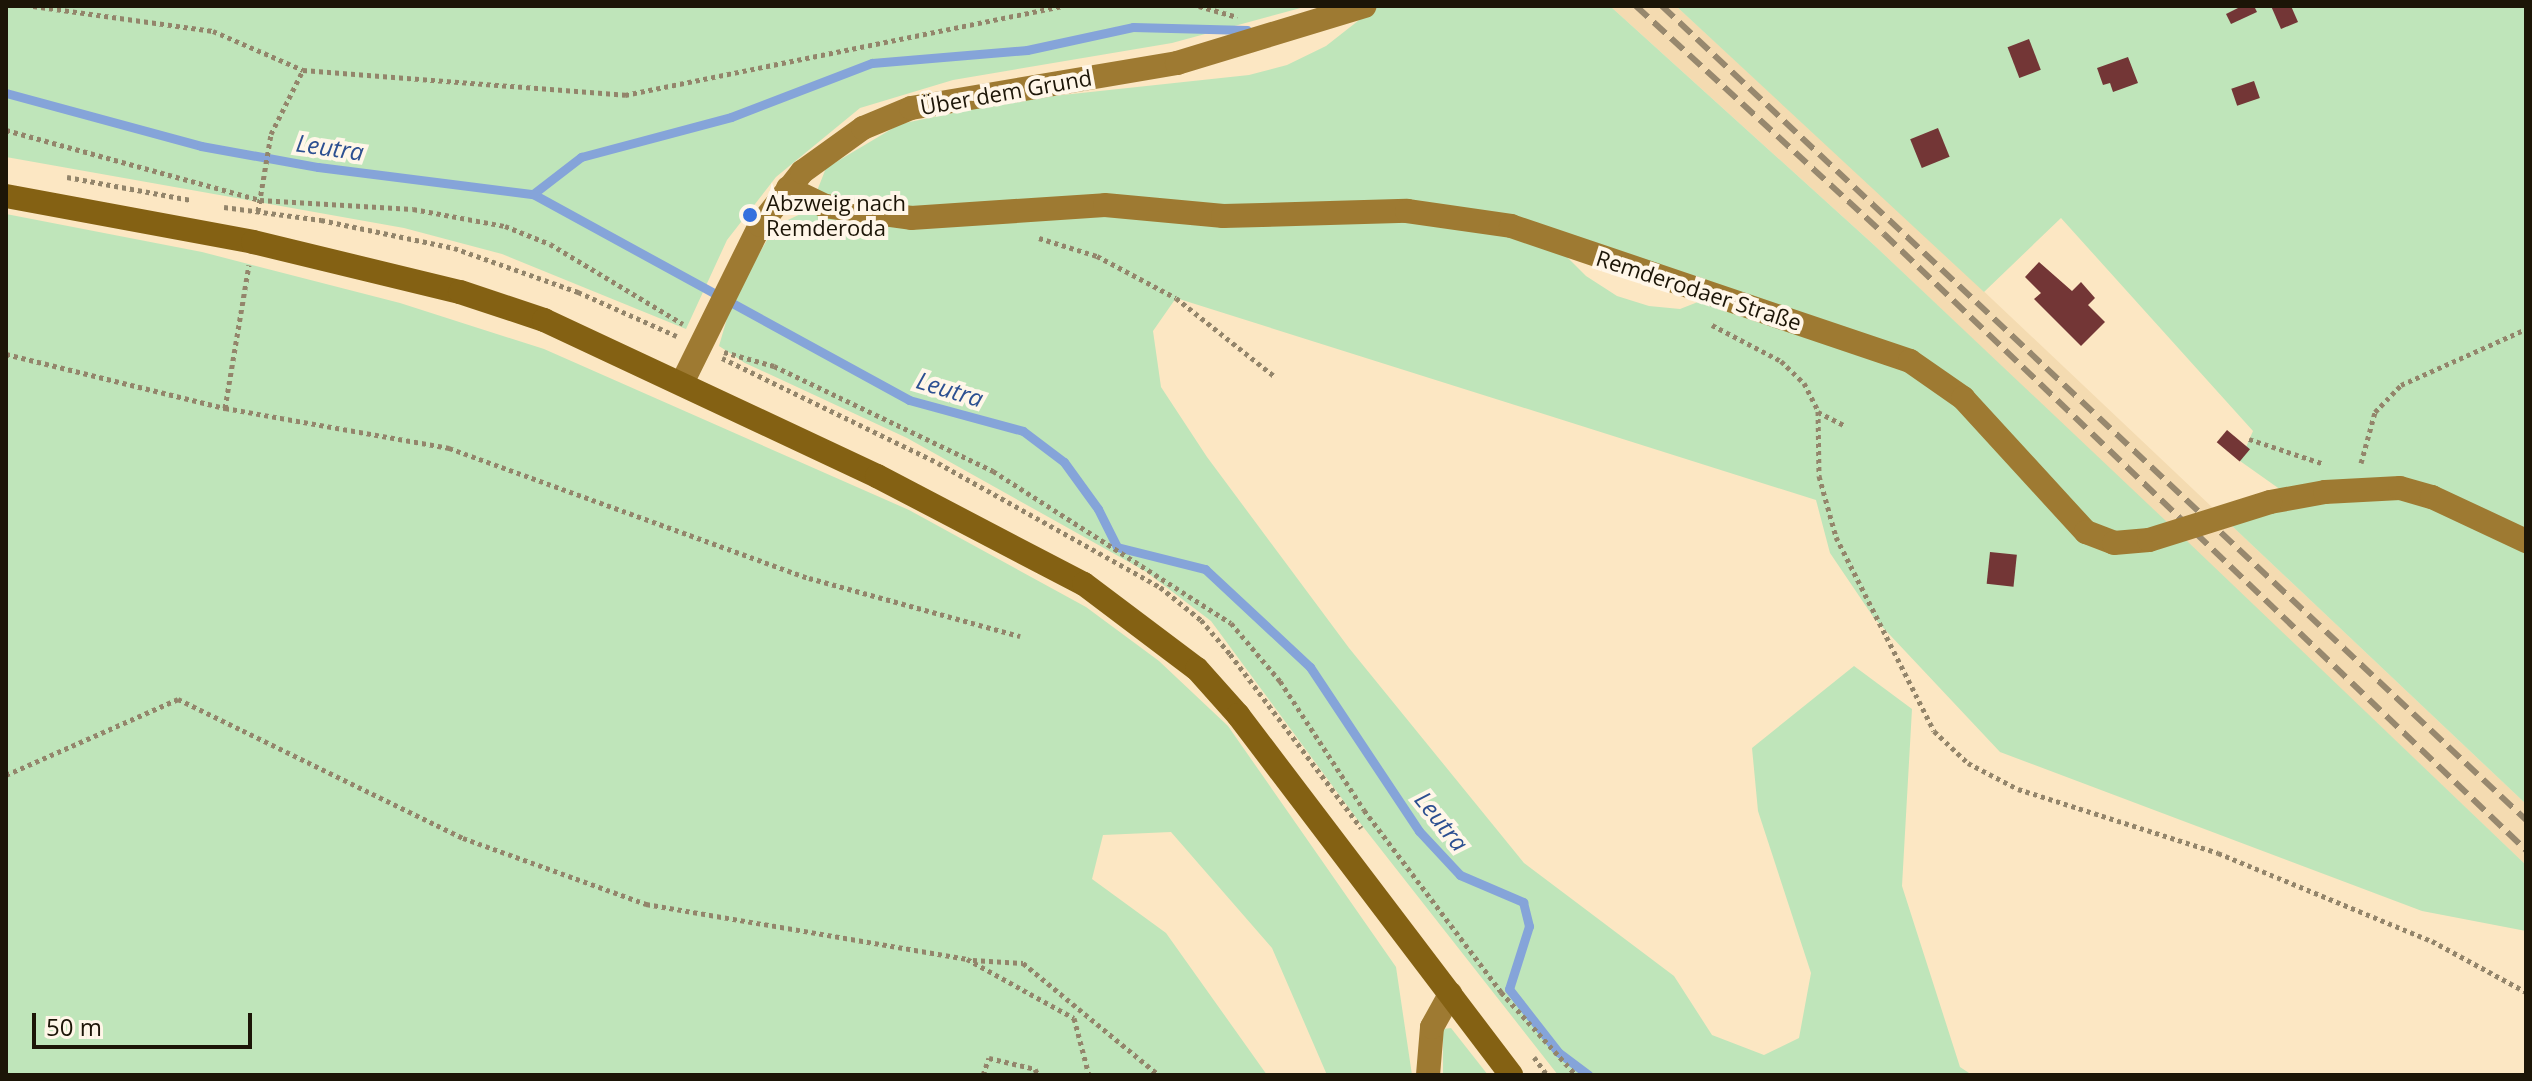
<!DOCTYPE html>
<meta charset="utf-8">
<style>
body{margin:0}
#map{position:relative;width:2532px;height:1081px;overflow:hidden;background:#fce7c3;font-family:"Open Sans",sans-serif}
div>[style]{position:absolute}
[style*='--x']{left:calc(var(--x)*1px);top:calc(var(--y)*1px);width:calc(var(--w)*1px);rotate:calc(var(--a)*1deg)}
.built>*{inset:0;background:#f4dbb1}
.green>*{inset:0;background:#bfe5ba}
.stream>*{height:9px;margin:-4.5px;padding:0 4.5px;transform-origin:4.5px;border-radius:4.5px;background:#85a4d9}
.building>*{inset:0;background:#733636;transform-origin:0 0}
.path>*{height:5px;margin-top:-2.5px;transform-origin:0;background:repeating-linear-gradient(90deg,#93856b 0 4px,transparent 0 8px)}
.secondary>*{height:24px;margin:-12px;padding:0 12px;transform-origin:12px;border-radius:12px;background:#9e7a32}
.primary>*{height:24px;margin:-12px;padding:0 12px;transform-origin:12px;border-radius:12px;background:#846113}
.rail>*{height:6px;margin-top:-3px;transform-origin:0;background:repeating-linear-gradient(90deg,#97886e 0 16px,transparent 0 24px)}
.secondary-bridge>*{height:24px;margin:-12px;padding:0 12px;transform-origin:12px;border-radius:12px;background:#9e7a32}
.dots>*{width:22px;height:22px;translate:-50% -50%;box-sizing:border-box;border:4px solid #fff6e8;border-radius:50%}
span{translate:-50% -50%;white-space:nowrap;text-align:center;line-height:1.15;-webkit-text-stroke:8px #fff6e8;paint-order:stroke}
.street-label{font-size:22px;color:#1c1507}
.poi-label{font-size:22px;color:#1c1507}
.left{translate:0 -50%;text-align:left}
.water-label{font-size:24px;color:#2c4f91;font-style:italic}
.frame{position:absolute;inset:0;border:8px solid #1c1507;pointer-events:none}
.scale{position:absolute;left:32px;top:1013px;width:220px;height:36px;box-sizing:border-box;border:4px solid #1c1507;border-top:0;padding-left:10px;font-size:24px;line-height:28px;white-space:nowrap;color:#1c1507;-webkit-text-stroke:6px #fff6e8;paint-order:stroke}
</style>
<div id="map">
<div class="built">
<div style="clip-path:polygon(1610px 6px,1676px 6px,1901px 213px,2526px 804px,2526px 865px,1874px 245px)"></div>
</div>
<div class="green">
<div style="clip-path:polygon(6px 6px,1308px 6px,1172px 43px,953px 80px,860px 108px,776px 177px,727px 240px,686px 329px,502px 254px,404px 228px,6px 157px)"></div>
<div style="clip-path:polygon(1377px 6px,1610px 6px,1874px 245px,2167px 522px,2129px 536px,2091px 525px,1967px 393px,1512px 221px,856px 207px,817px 191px,826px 168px,900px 124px,1016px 100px,1249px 75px,1287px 65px,1326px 46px)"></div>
<div style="clip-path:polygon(1676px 6px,2526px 6px,2526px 531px,2436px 489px,2281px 490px,2240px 461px,2253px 431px,2061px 218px,1984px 292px)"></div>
<div style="clip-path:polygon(807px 211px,1444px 219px,1559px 249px,1586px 276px,1617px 296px,1649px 306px,1680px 309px,1703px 300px,1808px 330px,1934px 383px,2064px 524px,2187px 541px,2526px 865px,2526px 931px,2422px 911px,2000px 752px,1874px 618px,1830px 553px,1816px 500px,1176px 298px,1153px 331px,1161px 387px,1207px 457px,1349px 648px,1524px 863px,1674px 976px,1712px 1035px,1764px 1055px,1799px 1038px,1811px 973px,1758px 811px,1752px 748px,1854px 666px,1912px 709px,1902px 886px,1960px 1067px,1972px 1075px,1558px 1075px,1357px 819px,1211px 621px,1145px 571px,907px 438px,745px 363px,719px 346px,732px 301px,775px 226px)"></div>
<div style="clip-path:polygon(6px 214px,202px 252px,400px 303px,544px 349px,909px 510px,1086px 607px,1159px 661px,1228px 726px,1396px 967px,1412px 1075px,1327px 1075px,1272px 948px,1171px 832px,1103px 835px,1092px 879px,1166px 933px,1267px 1075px,6px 1075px)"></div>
<div style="clip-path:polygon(2398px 499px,2429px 506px,2526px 551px,2526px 804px,2232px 526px,2291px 506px)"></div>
<div style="clip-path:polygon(1451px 1028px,1488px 1075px,1443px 1075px,1443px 1029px)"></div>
</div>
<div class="stream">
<div style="--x:6;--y:93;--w:202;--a:15.2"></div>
<div style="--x:201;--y:146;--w:119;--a:10.2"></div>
<div style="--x:318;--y:167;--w:217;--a:7.2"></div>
<div style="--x:533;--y:194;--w:429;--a:28.7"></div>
<div style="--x:909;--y:400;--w:118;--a:15.2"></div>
<div style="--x:1023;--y:431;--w:51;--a:37.1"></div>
<div style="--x:1064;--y:462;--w:58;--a:54.1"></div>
<div style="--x:1098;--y:509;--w:42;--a:63.4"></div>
<div style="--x:1117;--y:547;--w:91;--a:14"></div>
<div style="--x:1205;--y:569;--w:144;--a:43"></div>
<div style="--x:1310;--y:667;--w:197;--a:56.4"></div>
<div style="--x:1419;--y:831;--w:60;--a:47"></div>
<div style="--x:1460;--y:875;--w:69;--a:23.2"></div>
<div style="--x:1523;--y:902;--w:25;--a:76"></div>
<div style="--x:1529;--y:926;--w:66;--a:107.6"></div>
<div style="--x:1509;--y:989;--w:80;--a:52.1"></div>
<div style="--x:1558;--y:1052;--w:38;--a:37"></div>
<div style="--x:533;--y:194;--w:61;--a:-37.6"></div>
<div style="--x:581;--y:157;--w:155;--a:-14.9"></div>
<div style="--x:731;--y:117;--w:151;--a:-21"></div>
<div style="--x:872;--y:63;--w:156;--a:-4.8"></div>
<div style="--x:1027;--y:50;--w:108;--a:-12.2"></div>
<div style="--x:1133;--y:27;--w:114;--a:1.5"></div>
</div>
<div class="building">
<div style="clip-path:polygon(2242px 6px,2254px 6px,2257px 12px,2231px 24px,2226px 14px)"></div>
<div style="clip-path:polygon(2271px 6px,2291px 6px,2298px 22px,2281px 29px)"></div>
<div style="left:2029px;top:39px;width:33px;height:23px;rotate:69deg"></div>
<div style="clip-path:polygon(2128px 57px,2138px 83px,2113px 92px,2110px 83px,2103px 85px,2097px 68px)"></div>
<div style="left:2254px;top:81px;width:18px;height:24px;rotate:71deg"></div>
<div style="left:1938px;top:128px;width:31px;height:30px;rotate:68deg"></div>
<div style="clip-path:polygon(2039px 262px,2072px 291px,2081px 282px,2095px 298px,2088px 305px,2105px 322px,2081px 346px,2034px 299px,2041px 293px,2025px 277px)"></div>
<div style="left:2227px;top:430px;width:30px;height:16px;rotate:40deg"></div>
<div style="left:1990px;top:552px;width:27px;height:32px;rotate:6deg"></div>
</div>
<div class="path">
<div style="--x:33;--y:6;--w:182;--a:7.9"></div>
<div style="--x:213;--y:31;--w:98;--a:23.4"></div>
<div style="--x:1199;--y:6;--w:40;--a:16"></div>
<div style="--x:6;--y:130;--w:263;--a:15.4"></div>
<div style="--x:260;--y:200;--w:153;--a:3.4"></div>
<div style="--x:413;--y:209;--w:94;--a:10.5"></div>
<div style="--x:505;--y:226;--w:48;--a:21.8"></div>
<div style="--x:550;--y:244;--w:155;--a:31"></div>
<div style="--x:67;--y:177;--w:126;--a:10.5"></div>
<div style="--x:224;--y:207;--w:98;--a:7.6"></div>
<div style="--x:321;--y:220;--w:136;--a:11.9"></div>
<div style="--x:454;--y:248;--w:132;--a:19.5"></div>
<div style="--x:578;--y:292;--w:108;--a:24"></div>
<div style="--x:258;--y:211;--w:78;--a:-80.4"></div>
<div style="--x:271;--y:134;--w:72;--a:-63.4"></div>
<div style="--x:303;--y:70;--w:323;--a:4.4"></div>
<div style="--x:625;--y:95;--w:445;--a:-11.5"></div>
<div style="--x:1039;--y:238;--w:61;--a:17.2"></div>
<div style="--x:1097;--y:256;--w:89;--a:28"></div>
<div style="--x:1176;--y:298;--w:125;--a:38.5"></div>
<div style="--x:1712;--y:325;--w:78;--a:27.6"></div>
<div style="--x:1781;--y:361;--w:32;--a:44"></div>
<div style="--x:1804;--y:383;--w:31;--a:63"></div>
<div style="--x:1818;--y:411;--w:65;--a:89.1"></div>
<div style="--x:1819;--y:476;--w:63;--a:74.4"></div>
<div style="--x:1836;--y:537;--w:217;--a:63.2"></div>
<div style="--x:1934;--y:731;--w:47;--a:43.3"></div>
<div style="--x:1968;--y:763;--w:56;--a:27.5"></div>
<div style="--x:2018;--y:789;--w:210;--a:17.7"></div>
<div style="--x:2218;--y:853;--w:231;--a:22.4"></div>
<div style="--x:2432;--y:941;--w:107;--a:28.5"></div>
<div style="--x:724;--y:352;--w:52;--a:15.6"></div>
<div style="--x:774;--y:366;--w:243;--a:25.6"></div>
<div style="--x:993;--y:471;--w:282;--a:32.6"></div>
<div style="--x:1231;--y:623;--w:76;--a:49.8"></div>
<div style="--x:1280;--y:681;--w:154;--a:56.9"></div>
<div style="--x:1364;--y:810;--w:228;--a:53"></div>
<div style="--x:1501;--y:992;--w:112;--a:47.9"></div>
<div style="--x:6;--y:354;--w:226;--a:13.9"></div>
<div style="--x:225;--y:408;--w:145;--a:-80.5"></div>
<div style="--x:722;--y:358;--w:240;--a:25.9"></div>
<div style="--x:938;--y:463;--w:254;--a:29.2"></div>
<div style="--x:1160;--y:587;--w:53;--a:38.8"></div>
<div style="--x:1201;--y:620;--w:45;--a:49.5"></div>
<div style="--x:1230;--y:654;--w:218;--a:53"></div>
<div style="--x:225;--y:408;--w:228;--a:10.1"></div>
<div style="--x:449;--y:448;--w:383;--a:19.9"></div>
<div style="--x:809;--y:578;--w:219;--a:15.4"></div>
<div style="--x:1818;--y:412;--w:31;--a:27"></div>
<div style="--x:2249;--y:439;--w:79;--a:18.4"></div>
<div style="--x:2361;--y:463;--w:53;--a:-74.6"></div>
<div style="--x:2375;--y:412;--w:37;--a:-46"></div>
<div style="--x:2401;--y:385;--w:137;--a:-24.1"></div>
<div style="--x:6;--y:775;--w:188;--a:-23.8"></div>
<div style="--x:178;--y:699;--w:317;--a:26"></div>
<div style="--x:463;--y:838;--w:195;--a:19.8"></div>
<div style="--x:646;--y:904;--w:326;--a:9.7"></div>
<div style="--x:967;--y:959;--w:122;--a:28.9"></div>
<div style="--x:1074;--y:1018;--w:59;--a:75.3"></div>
<div style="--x:973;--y:960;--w:50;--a:3.4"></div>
<div style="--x:1023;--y:963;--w:176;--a:39.5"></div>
<div style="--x:1534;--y:1057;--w:22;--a:54"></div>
<div style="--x:983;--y:1075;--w:18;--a:-71"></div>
<div style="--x:989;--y:1058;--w:47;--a:13.4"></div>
<div style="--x:1035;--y:1069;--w:7;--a:63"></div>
</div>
<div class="secondary">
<div style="--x:788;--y:188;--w:41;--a:25.9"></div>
<div style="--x:825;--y:206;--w:87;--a:7.9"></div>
<div style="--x:911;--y:218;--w:194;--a:-3.8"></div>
<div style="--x:1105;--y:205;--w:119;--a:5.3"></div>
<div style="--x:1223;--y:216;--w:184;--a:-1.6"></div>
<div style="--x:1407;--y:211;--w:105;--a:8.2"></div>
<div style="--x:1511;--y:226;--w:421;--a:18.7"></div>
<div style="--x:1910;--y:361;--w:65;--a:34.9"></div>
<div style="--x:1963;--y:398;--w:182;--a:47.5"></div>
<div style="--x:2086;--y:532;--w:30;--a:21"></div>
<div style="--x:2114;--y:543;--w:35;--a:-5"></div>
<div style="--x:683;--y:381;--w:174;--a:-63.7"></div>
<div style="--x:760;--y:225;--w:68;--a:-51.6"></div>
<div style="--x:802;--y:172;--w:75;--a:-35.8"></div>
<div style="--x:863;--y:128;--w:52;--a:-22.6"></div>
<div style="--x:911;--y:108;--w:270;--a:-9.6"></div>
<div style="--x:1177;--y:63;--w:196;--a:-16.9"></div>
<div style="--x:2270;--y:502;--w:56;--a:-10.3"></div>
<div style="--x:2325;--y:492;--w:75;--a:-3.1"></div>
<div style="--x:2400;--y:488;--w:33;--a:16"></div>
<div style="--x:2432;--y:497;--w:104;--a:25.1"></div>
<div style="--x:1428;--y:1075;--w:48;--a:-85.2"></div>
<div style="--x:1432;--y:1027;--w:38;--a:-61"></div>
</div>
<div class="primary">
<div style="--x:6;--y:196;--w:251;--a:10.5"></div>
<div style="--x:253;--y:242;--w:213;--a:13.6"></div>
<div style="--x:460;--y:292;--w:89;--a:18.4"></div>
<div style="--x:544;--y:320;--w:368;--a:25.1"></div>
<div style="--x:877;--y:476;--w:233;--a:27.6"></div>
<div style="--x:1084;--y:584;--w:141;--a:37"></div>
<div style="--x:1197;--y:669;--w:62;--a:48.3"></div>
<div style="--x:1238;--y:715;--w:452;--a:52.8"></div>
</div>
<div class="rail">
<div style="--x:1636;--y:6;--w:337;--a:42.6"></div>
<div style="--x:1884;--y:234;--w:890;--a:43.82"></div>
<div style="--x:1662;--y:6;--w:1187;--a:43.29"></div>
</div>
<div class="secondary-bridge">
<div style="--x:2149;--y:540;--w:127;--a:-17.4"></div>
</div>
<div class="dots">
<div style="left:750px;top:215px;background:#3570de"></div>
</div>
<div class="street-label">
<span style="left:1006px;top:92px;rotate:-10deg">Über dem Grund</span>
<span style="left:1699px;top:290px;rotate:18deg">Remderodaer Straße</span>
</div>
<div class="poi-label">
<span class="left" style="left:766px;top:215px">Abzweig nach<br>Remderoda</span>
</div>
<div class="water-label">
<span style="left:330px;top:147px;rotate:8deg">Leutra</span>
<span style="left:950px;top:389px;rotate:17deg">Leutra</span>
<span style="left:1442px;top:821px;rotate:51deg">Leutra</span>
</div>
<div class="frame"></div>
<div class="scale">50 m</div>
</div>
